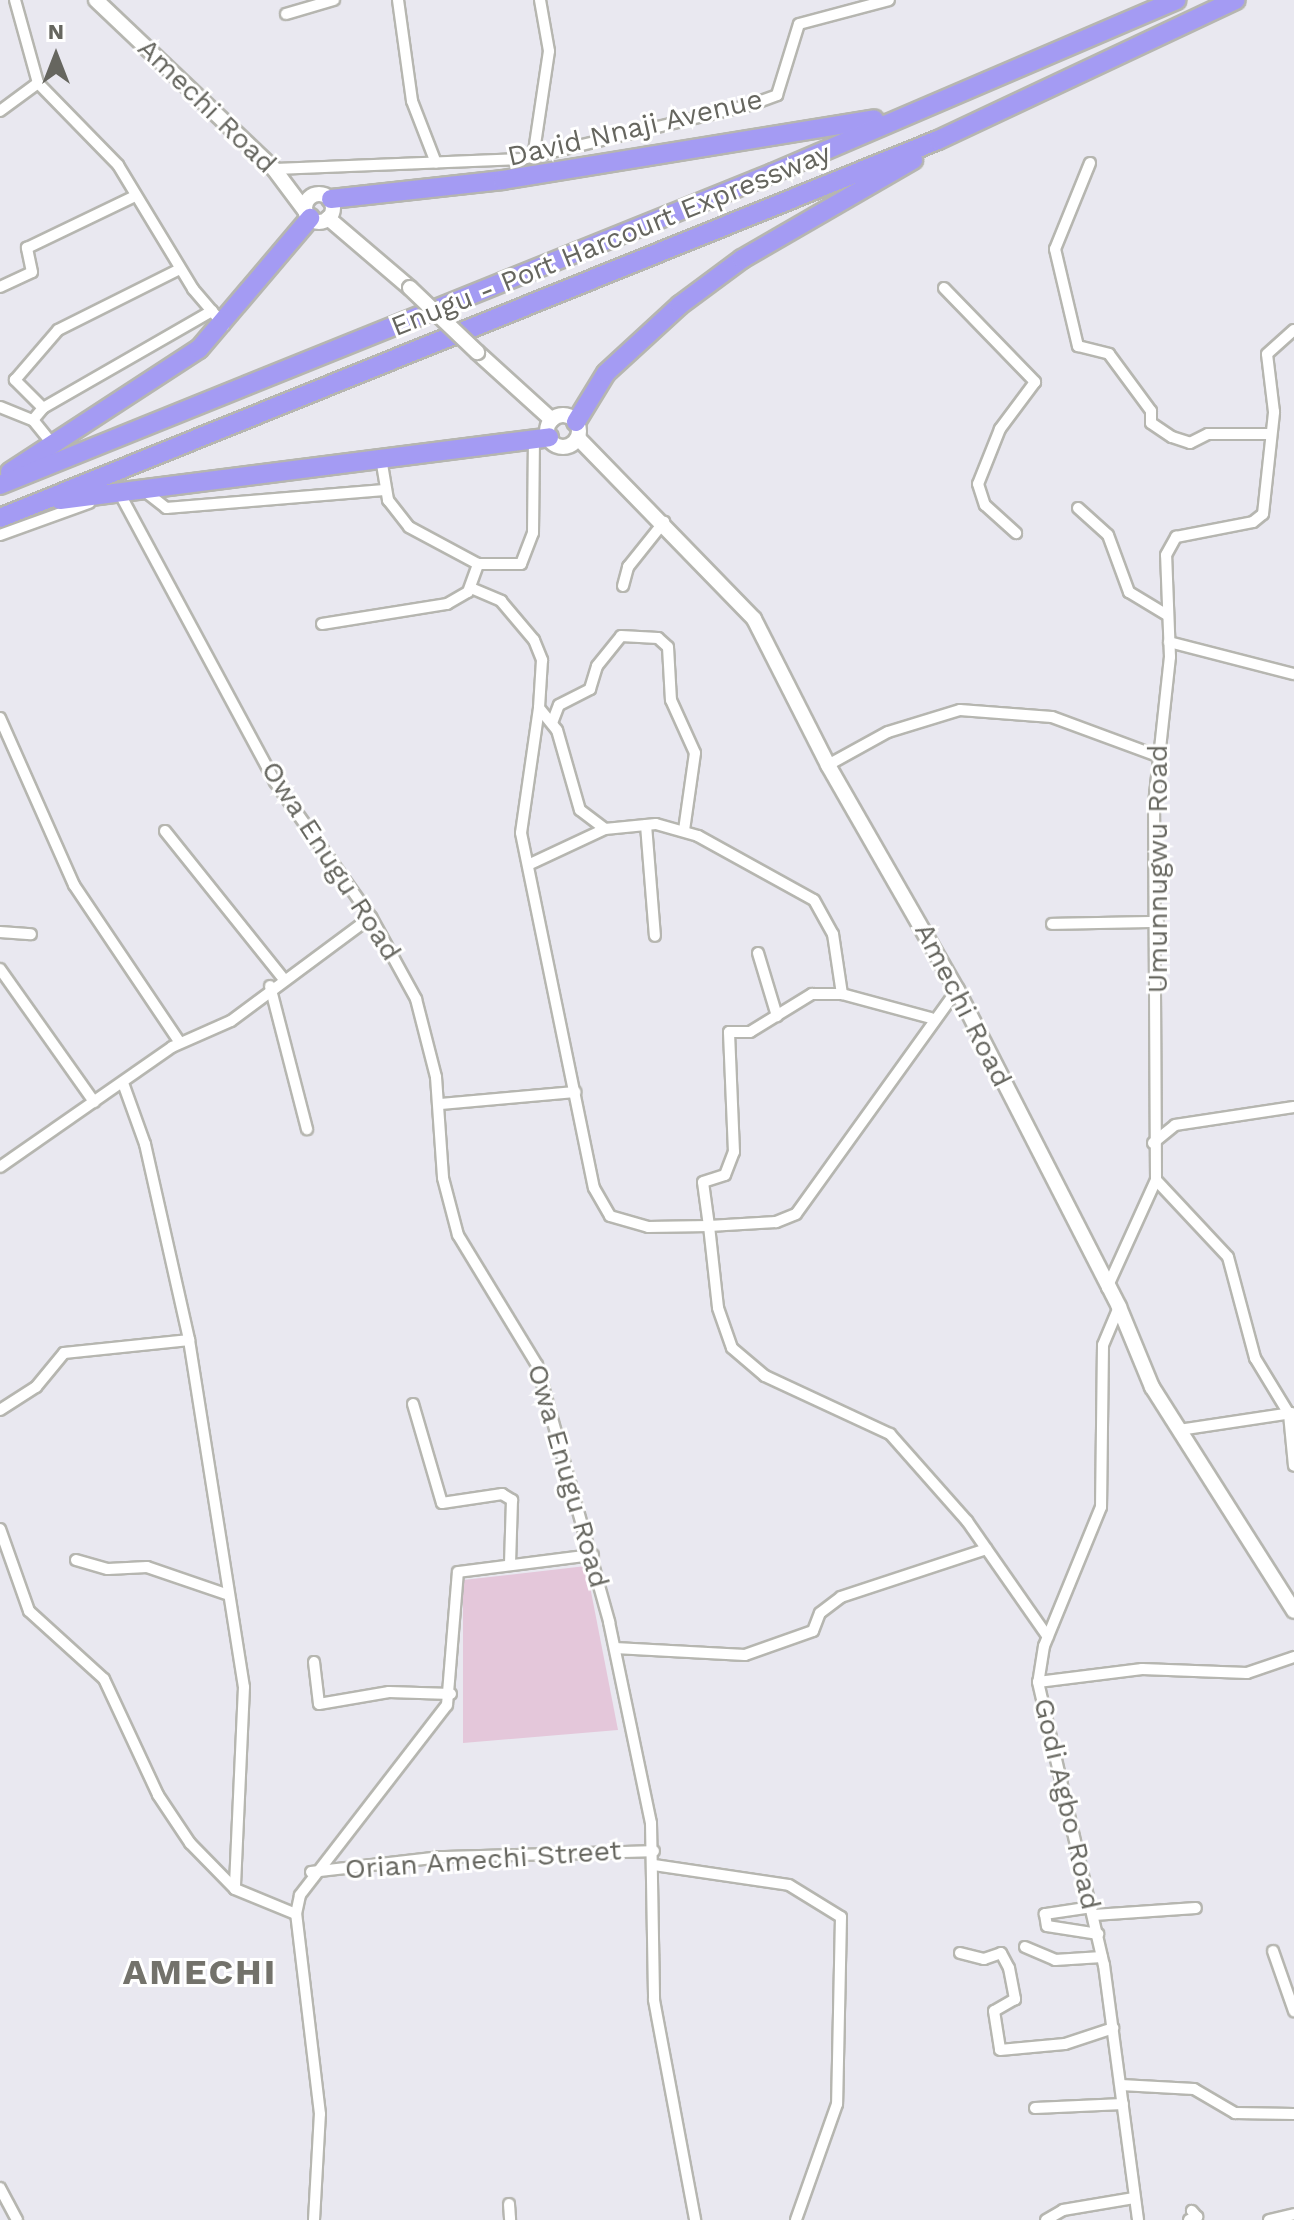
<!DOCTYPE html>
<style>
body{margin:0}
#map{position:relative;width:1294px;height:2220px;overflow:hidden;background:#e9e8f0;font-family:"Work Sans",sans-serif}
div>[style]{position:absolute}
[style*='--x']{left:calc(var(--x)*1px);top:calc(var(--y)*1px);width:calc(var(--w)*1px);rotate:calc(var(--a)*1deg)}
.green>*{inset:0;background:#e4c7da}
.roads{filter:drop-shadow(2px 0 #b6b6b0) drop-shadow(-2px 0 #b6b6b0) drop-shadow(0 2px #b6b6b0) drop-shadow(0 -2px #b6b6b0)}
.street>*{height:10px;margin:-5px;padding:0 5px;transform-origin:5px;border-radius:5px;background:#fff}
.secondary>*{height:14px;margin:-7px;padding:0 7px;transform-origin:7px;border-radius:7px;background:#fff}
.secondary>.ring{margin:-7px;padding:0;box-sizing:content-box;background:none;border:14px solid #fff;border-radius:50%}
.highway>*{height:18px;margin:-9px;padding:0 9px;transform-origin:9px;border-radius:9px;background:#a49bf3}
.bridges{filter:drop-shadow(2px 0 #b6b6b0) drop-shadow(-2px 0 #b6b6b0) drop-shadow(0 2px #b6b6b0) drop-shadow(0 -2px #b6b6b0)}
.secondary-bridge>*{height:14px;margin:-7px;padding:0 7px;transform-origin:7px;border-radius:7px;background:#fff}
span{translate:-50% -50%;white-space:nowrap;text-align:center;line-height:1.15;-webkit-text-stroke:6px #fff;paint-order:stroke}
.street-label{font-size:28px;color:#66665f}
.district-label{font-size:36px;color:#73726b;font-weight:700;letter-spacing:2px}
.north{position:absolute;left:16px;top:16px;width:80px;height:80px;-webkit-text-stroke:6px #fff;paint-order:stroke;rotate:0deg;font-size:22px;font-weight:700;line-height:32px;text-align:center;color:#66665f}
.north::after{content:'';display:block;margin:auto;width:28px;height:36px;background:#66665f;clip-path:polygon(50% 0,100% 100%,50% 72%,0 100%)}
</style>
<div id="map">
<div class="green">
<div style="clip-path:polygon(586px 1566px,618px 1730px,463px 1743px,463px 1580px)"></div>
</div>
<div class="roads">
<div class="street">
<div style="--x:15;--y:0;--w:86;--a:74.5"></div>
<div style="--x:38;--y:83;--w:115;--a:45.7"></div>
<div style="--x:118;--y:165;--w:145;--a:58.8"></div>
<div style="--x:193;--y:289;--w:48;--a:49.3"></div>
<div style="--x:398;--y:0;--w:102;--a:82.1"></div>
<div style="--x:412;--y:101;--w:66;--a:68.8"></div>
<div style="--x:286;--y:14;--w:50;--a:-16.3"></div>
<div style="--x:0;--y:111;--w:47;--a:-36.4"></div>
<div style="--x:533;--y:158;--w:108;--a:-81.5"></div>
<div style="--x:549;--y:51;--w:52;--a:-100"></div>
<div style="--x:1090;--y:163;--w:93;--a:112.1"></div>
<div style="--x:1055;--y:249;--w:100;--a:76.7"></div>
<div style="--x:1078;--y:346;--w:32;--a:14"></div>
<div style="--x:1109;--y:354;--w:71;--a:53.6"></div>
<div style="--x:1151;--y:411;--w:12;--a:90"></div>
<div style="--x:1151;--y:423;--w:25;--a:34"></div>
<div style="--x:1172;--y:437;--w:19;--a:18"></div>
<div style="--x:1190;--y:443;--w:20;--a:-27"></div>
<div style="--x:1208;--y:434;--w:63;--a:0"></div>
<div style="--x:274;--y:169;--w:249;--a:-2.3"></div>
<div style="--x:523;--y:159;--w:233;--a:-13.4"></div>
<div style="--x:750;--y:105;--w:29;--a:-20"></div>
<div style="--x:777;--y:95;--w:74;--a:-72.8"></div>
<div style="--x:799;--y:24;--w:93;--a:-14.9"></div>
<div style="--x:0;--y:287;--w:35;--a:-25"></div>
<div style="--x:32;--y:272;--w:25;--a:-102"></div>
<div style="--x:27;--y:248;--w:120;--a:-25.7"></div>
<div style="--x:944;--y:288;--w:131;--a:45.9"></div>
<div style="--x:1035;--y:382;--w:59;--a:126.7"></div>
<div style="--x:1000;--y:429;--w:59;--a:111.8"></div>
<div style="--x:978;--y:484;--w:22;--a:72"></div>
<div style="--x:985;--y:505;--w:42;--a:42.1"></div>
<div style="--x:0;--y:407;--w:35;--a:22"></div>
<div style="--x:33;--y:420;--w:32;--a:51"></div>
<div style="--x:43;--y:408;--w:195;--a:-29.9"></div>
<div style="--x:33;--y:420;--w:16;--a:-50"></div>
<div style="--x:43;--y:408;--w:40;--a:-135"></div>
<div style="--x:15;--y:380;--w:66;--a:-49.3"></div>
<div style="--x:58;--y:330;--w:136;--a:-26.6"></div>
<div style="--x:381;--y:458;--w:43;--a:80.5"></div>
<div style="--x:388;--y:500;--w:34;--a:52"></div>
<div style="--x:409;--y:527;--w:78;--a:28.2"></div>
<div style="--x:478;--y:564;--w:43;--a:0"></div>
<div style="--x:521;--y:564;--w:33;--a:-69"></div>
<div style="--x:533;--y:533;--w:92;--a:-89.4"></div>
<div style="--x:142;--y:489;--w:31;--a:38"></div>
<div style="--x:166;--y:508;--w:219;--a:-4.7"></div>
<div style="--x:120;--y:494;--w:327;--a:61.7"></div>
<div style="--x:275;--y:782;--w:166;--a:54.6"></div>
<div style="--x:371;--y:917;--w:94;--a:61.2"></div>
<div style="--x:416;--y:999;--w:81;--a:75.6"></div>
<div style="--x:436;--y:1077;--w:101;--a:86"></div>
<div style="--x:443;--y:1178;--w:59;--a:75.3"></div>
<div style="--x:458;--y:1235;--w:152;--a:58.7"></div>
<div style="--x:537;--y:1365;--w:267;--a:74.3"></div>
<div style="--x:609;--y:1622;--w:205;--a:78.2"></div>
<div style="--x:651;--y:1823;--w:177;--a:89"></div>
<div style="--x:654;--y:2000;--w:224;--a:79.4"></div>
<div style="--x:1078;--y:508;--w:40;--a:42"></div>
<div style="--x:1108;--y:535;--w:61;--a:69.8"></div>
<div style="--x:1129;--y:592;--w:44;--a:31.2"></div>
<div style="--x:0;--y:535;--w:95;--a:-19.8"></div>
<div style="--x:623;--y:586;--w:20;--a:-75"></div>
<div style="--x:628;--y:567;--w:58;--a:-51.3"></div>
<div style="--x:471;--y:588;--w:33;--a:23"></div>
<div style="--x:501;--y:601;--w:51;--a:49.8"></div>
<div style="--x:534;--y:640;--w:22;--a:68"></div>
<div style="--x:542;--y:660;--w:48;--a:93.6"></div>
<div style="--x:539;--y:708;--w:28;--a:51"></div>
<div style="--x:557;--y:730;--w:83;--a:74"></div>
<div style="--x:580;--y:810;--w:31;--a:37"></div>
<div style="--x:322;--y:624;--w:127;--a:-9.1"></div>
<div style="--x:447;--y:604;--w:24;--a:-30"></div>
<div style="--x:468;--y:592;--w:30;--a:-70"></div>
<div style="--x:1169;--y:642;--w:129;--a:14.4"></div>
<div style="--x:539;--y:708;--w:126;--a:98.2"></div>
<div style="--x:521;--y:833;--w:362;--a:78.4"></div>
<div style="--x:594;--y:1188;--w:32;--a:60"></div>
<div style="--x:610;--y:1216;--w:40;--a:16"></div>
<div style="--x:648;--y:1227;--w:61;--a:-0.9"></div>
<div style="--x:709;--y:1226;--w:44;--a:-97.8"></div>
<div style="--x:703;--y:1182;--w:23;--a:-18"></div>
<div style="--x:725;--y:1175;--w:25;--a:-69"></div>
<div style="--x:734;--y:1152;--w:120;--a:-92.4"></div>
<div style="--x:729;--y:1032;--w:21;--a:0"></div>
<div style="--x:750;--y:1032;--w:73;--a:-31.5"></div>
<div style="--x:812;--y:994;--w:30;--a:0"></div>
<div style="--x:0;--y:718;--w:183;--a:66.1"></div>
<div style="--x:74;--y:885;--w:190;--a:56.1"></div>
<div style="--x:552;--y:723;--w:19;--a:-69"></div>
<div style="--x:559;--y:705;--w:35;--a:-27"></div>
<div style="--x:590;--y:689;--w:24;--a:-73"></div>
<div style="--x:597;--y:666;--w:38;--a:-51"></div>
<div style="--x:621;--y:636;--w:37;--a:3"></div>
<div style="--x:658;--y:638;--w:13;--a:42"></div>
<div style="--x:668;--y:647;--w:53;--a:86.8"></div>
<div style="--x:671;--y:700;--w:58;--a:65.6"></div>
<div style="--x:695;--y:753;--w:78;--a:98.1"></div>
<div style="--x:828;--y:765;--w:68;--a:-28.8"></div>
<div style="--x:888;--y:732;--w:75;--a:-17"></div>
<div style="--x:960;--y:710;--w:92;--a:4.4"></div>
<div style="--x:1052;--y:717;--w:110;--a:20.3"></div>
<div style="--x:646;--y:825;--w:111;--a:85.4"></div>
<div style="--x:165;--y:831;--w:187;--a:51.3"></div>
<div style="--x:528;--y:865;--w:85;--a:-25.1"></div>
<div style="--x:605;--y:829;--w:51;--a:-5.6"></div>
<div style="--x:656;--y:824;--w:44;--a:15.9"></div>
<div style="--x:698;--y:836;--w:132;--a:28.9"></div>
<div style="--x:814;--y:900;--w:39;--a:61"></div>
<div style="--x:833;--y:934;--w:61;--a:81.5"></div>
<div style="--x:842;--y:994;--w:92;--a:15.1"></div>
<div style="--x:1052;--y:924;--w:106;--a:-1.1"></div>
<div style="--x:0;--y:932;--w:31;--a:4"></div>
<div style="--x:758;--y:953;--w:66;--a:73.2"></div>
<div style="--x:0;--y:969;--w:163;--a:54.7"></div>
<div style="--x:270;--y:986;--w:148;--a:75.5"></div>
<div style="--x:957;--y:990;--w:276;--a:125.7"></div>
<div style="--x:796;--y:1214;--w:22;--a:158"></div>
<div style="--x:776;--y:1222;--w:67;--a:176.6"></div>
<div style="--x:709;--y:1226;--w:82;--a:83.7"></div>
<div style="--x:718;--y:1308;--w:42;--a:70.7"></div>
<div style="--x:732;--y:1348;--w:43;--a:40.3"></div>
<div style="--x:765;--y:1376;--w:138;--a:24.9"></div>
<div style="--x:890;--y:1434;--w:116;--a:48.5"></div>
<div style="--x:967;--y:1521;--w:141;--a:55.1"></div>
<div style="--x:123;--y:1083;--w:65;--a:70.2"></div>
<div style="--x:145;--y:1144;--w:201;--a:77.3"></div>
<div style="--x:189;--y:1340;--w:351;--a:81"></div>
<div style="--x:244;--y:1687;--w:202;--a:92.6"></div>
<div style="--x:440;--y:1104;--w:136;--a:-5.1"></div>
<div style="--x:1153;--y:1143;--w:28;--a:-39"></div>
<div style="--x:1175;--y:1125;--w:120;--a:-8.6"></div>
<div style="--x:0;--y:1167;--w:210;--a:-34.9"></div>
<div style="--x:172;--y:1047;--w:64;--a:-23.8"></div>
<div style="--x:231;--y:1021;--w:174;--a:-36.6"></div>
<div style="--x:1156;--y:1180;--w:105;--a:46.9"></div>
<div style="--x:1228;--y:1257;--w:105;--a:75"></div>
<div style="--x:1255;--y:1358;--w:66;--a:58.7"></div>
<div style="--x:1289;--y:1414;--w:52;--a:84.5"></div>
<div style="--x:1107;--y:1288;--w:119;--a:-65.6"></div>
<div style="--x:1156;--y:1180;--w:376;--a:-90.3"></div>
<div style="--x:1154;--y:804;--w:148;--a:-83.8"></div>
<div style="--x:1170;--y:657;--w:102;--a:-92.2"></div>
<div style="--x:1166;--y:555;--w:21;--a:-61"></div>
<div style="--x:1176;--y:537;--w:78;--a:-11"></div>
<div style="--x:1253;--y:522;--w:13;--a:-39"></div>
<div style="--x:1263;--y:514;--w:103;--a:-83.8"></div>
<div style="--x:1274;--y:412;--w:58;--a:-96.9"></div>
<div style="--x:1267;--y:354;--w:36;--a:-42"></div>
<div style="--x:1119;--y:1307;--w:41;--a:112.8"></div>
<div style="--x:1103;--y:1345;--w:162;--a:90.7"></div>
<div style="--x:1101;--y:1507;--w:150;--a:112.3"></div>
<div style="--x:1044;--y:1646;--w:36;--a:99"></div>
<div style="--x:1038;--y:1682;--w:291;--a:76.9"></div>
<div style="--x:1104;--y:1965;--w:257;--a:82.4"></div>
<div style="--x:413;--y:1404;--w:103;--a:73.7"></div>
<div style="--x:442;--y:1503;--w:61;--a:-8.5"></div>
<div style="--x:502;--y:1494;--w:12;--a:31"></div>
<div style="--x:512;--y:1500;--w:64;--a:91.8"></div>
<div style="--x:0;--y:1410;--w:43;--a:-32.6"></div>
<div style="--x:36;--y:1387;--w:44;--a:-50.5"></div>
<div style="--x:64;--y:1353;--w:126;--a:-5.9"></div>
<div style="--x:1179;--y:1430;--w:114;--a:-8.6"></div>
<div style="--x:0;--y:1529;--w:87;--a:70.5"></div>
<div style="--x:29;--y:1611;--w:101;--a:42.2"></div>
<div style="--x:104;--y:1679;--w:128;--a:65"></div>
<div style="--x:158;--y:1795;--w:58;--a:56.3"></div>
<div style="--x:190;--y:1843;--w:64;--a:45.6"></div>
<div style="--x:235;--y:1889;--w:66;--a:22.3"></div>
<div style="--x:76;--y:1560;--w:33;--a:16"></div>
<div style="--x:108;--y:1569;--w:39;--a:-3"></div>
<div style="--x:147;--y:1567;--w:83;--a:18.9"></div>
<div style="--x:615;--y:1648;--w:130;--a:3.1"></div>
<div style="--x:745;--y:1655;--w:72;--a:-19.4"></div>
<div style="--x:813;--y:1631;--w:19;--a:-69"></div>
<div style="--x:820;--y:1613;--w:26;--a:-37"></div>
<div style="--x:841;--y:1597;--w:153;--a:-18.3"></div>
<div style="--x:314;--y:1662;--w:42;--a:83.2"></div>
<div style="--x:319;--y:1704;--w:71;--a:-9.7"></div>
<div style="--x:389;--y:1692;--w:62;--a:1.8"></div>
<div style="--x:1038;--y:1682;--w:105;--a:-7.1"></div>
<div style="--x:1142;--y:1669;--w:105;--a:2.2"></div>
<div style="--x:1247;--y:1673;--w:50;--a:-18.8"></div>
<div style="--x:654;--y:1865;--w:136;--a:8.4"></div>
<div style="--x:789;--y:1885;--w:61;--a:31.6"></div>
<div style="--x:841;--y:1917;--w:187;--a:91.2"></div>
<div style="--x:837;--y:2104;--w:123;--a:109.5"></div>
<div style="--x:311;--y:1872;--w:131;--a:-6.6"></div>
<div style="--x:441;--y:1857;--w:213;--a:-1.6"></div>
<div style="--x:1092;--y:1907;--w:48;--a:171.5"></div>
<div style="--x:1045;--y:1914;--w:12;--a:81"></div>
<div style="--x:1047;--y:1926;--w:52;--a:8.9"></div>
<div style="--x:1094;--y:1915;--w:102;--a:-3.9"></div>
<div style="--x:1025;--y:1947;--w:33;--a:23"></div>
<div style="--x:1055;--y:1960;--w:47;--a:-3.7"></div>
<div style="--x:1273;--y:1951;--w:64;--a:70.7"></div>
<div style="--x:960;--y:1953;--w:25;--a:14"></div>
<div style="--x:984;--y:1959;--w:18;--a:-19"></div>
<div style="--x:1001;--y:1953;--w:17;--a:62"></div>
<div style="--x:1009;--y:1968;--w:32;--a:79"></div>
<div style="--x:1015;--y:1999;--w:24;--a:150"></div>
<div style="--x:994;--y:2011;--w:39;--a:81"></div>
<div style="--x:1000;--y:2050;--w:65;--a:-5.3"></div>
<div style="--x:1065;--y:2044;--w:51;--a:-18.4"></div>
<div style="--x:1121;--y:2085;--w:73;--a:3.1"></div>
<div style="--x:1194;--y:2089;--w:48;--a:30.3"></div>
<div style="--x:1235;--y:2113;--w:59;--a:1"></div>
<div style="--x:1035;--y:2108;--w:88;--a:-2.6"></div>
<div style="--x:0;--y:2188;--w:36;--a:62"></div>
<div style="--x:509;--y:2204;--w:16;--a:86"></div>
<div style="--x:314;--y:2220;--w:106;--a:-86.8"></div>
<div style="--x:320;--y:2114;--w:201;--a:-96.8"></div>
<div style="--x:296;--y:1914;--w:19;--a:-78"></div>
<div style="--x:300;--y:1895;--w:240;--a:-52.3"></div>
<div style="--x:447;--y:1705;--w:133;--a:-85.3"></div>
<div style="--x:458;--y:1572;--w:136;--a:-7.2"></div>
<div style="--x:1046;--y:2220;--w:20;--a:-30"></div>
<div style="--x:1063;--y:2210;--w:72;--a:-9.6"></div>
<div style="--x:1189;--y:2220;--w:9;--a:-21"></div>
<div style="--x:1197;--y:2217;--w:8;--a:-130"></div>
<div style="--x:1269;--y:2220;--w:26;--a:-13"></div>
</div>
<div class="secondary">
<div style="--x:96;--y:0;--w:245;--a:43.5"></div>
<div style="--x:274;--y:169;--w:54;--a:53.3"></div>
<div class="ring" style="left:305px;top:194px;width:14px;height:14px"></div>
<div style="--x:328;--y:218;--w:108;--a:40.5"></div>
<div style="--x:477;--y:352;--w:101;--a:42.2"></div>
<div class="ring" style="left:547px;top:415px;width:18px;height:18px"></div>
<div style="--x:579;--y:439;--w:251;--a:45.8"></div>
<div style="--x:754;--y:619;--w:164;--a:63.1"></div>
<div style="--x:828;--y:765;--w:259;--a:60.2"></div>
<div style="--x:957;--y:990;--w:356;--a:62.9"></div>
<div style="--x:1119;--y:1307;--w:87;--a:67.6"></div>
<div style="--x:1152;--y:1387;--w:265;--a:57.6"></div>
</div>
<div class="highway">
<div style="--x:331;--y:199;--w:173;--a:-6.3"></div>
<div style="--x:503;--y:180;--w:376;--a:-9.3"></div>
<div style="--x:576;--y:422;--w:57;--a:-58.5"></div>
<div style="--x:606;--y:373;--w:100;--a:-42.6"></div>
<div style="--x:680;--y:305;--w:77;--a:-36.6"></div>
<div style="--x:742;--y:259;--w:198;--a:-30.1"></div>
<div style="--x:10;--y:472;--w:225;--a:-33.1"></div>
<div style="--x:199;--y:349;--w:172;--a:-49.7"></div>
<div style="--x:0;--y:485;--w:834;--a:-21.98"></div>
<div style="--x:773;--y:173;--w:439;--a:-23.2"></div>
<div style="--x:60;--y:500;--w:493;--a:-7.3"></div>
<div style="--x:0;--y:518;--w:1011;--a:-21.95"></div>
<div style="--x:938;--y:140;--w:329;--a:-25.2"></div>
</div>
</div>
<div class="bridges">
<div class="secondary-bridge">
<div style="--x:410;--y:288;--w:93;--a:43.7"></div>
</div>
</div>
<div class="street-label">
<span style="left:207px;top:106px;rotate:44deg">Amechi Road</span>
<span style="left:635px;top:128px;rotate:-13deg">David Nnaji Avenue</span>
<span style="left:611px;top:240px;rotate:-22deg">Enugu - Port Harcourt Expressway</span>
<span style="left:331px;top:861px;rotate:57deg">Owa Enugu Road</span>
<span style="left:1158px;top:869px;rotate:-90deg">Umunnugwu Road</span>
<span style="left:963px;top:1005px;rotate:63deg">Amechi Road</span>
<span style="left:568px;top:1476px;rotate:74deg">Owa Enugu Road</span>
<span style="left:1067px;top:1804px;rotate:77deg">Godi Agbo Road</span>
<span style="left:483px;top:1860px;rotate:-4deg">Orian Amechi Street</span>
</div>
<div class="district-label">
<span style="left:200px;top:1973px">AMECHI</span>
</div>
<div class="north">N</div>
</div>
